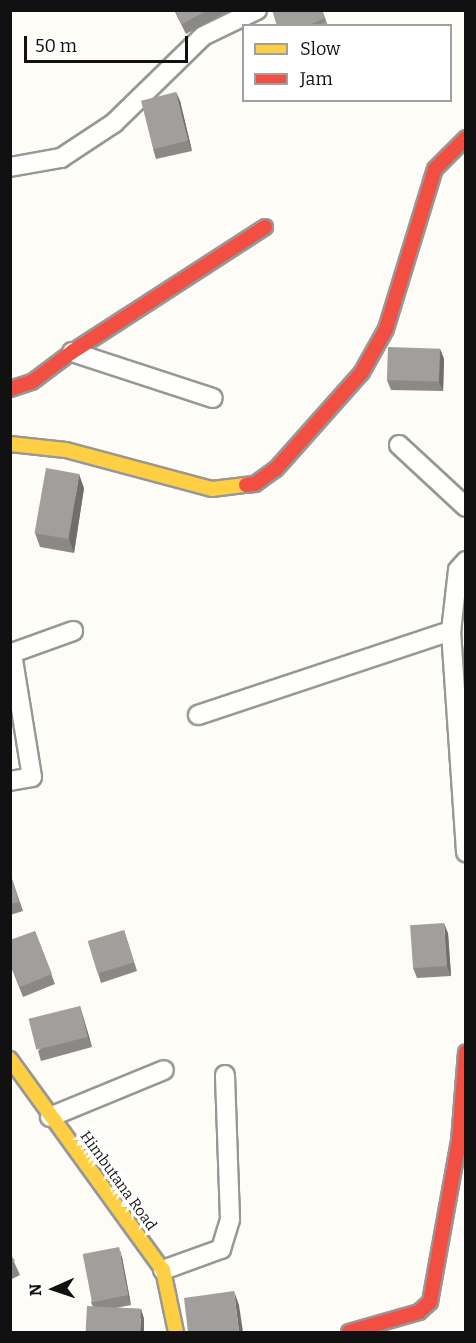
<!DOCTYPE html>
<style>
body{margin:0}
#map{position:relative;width:476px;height:1343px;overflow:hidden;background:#fdfcf7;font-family:Bitter,serif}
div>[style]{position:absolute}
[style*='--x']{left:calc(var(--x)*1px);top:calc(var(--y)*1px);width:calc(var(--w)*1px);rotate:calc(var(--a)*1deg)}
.roads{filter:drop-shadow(2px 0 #979795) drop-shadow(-2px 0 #979795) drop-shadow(0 2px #979795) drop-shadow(0 -2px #979795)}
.street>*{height:18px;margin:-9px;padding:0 9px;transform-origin:9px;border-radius:9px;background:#fffffe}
.slow>*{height:14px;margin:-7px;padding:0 7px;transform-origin:7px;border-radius:7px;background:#ffcf43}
.jam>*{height:14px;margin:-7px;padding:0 7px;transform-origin:7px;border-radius:7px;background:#f24e42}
.wall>*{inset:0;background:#8a8986}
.shaded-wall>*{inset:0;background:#716f6d}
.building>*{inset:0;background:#a19f9c;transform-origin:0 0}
span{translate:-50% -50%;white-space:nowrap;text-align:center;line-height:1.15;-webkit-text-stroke:6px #fff;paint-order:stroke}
.street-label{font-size:15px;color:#111}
.frame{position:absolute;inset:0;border:12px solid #111;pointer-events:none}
.legend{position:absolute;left:242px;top:24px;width:210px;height:78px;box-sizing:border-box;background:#fff;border:2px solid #a0a0a0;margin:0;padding:8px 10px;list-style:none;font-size:18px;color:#111}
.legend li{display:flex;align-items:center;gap:12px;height:30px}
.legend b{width:30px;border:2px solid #a0a0a0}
.north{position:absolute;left:24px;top:1259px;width:60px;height:60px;-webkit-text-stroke:4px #fff;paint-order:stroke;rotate:267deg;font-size:16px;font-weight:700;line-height:24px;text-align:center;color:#111}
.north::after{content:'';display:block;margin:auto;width:21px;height:27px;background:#111;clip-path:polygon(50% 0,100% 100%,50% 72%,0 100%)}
.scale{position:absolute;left:24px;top:36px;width:164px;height:27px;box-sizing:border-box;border:3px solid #111;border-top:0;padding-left:8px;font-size:18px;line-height:21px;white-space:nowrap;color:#111;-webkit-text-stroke:4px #fff;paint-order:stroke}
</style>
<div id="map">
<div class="roads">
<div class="street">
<div style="--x:10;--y:167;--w:52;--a:-10"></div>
<div style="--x:61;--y:158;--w:64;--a:-33.4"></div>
<div style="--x:114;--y:123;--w:124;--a:-44.3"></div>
<div style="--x:203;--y:36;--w:60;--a:-25.7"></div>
<div style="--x:72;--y:352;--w:148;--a:18.1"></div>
<div style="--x:399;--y:445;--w:91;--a:42.8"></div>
<div style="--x:466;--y:561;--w:12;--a:132"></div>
<div style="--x:458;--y:570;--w:61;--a:96.5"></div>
<div style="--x:451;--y:631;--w:222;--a:86.1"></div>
<div style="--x:198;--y:715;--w:267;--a:-18.4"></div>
<div style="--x:10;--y:781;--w:22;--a:-10"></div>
<div style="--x:32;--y:777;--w:126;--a:-99.2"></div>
<div style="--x:12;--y:653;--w:65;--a:-19.8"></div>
<div style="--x:50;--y:1117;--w:123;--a:-22.4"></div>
<div style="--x:163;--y:1270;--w:62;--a:-19.9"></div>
<div style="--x:221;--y:1249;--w:31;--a:-73"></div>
<div style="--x:230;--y:1219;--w:144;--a:-92"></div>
</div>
<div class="slow">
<div style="--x:10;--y:444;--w:56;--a:6.1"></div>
<div style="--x:66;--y:450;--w:151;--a:15"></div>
<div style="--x:212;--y:489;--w:34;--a:-7"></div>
<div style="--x:10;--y:1059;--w:261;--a:54.1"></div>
<div style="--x:163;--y:1270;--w:63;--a:78.2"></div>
</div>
<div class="jam">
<div style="--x:10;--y:389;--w:23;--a:-18"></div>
<div style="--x:32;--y:382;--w:50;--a:-36.9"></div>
<div style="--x:72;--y:352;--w:230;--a:-32.9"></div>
<div style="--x:246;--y:485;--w:9;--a:-6"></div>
<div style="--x:255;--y:484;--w:26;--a:-36"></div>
<div style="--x:276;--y:469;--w:130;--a:-48.4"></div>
<div style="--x:362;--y:372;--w:49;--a:-60.8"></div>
<div style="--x:386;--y:329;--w:167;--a:-73"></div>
<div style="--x:435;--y:169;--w:44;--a:-45"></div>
<div style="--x:349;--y:1332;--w:73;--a:-15.9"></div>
<div style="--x:419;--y:1312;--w:15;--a:-42"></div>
<div style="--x:430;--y:1302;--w:164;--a:-79.8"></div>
<div style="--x:459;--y:1141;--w:89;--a:-85.5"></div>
</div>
</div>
<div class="wall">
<div style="clip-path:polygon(174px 10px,230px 10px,186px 34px)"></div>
<div style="clip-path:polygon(322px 10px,328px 26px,277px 26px)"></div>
<div style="clip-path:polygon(176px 92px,180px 101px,192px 151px,156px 159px,153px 149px)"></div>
<div style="clip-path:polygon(440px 349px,444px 359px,443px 391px,391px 390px,387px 380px)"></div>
<div style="clip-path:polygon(84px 488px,74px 553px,40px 547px,35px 533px)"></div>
<div style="clip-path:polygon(10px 873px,23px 911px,10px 915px)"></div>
<div style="clip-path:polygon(124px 930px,137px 971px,101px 983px,98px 973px)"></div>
<div style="clip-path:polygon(35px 931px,55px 984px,23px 997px,10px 964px)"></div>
<div style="clip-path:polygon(448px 933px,451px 976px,417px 978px,413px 968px)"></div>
<div style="clip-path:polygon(80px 1006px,92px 1047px,41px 1061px,38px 1051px)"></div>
<div style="clip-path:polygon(10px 1253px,20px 1275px,10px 1280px)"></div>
<div style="clip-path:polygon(122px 1257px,131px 1305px,116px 1308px,141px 1309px,144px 1319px,93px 1307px,91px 1302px)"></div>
</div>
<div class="shaded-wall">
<div style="clip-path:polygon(176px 92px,180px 101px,192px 151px,188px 141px)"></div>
<div style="clip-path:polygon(440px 349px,444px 359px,443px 391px,439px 382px)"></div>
<div style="clip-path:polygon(79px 474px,84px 488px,74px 553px,69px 539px)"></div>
<div style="clip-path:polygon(444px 923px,448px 933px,451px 976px,447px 966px)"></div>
<div style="clip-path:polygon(80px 1006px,83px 1016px,92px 1047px,88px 1037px)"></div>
<div style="clip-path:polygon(119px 1247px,122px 1257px,131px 1305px,128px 1295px)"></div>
<div style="clip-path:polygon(234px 1291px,239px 1305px,243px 1332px,239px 1332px)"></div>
<div style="clip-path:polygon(141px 1309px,144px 1319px,144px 1332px,140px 1332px)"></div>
</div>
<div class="building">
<div style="clip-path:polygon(175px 10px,208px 10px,182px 24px)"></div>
<div style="clip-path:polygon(272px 10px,322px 10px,325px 18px,307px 26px,277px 26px)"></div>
<div style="clip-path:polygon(326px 22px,328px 26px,318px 26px)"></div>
<div style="left:176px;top:92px;width:50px;height:36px;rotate:76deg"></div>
<div style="left:388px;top:347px;width:52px;height:33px;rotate:2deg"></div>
<div style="left:46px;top:468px;width:34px;height:66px;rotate:10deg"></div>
<div style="clip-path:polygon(10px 874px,19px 902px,10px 904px)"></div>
<div style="left:444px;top:923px;width:43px;height:34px;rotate:86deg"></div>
<div style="left:124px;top:930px;width:34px;height:38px;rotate:73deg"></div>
<div style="clip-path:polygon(35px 931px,52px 974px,20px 987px,10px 963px,10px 940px)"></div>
<div style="left:80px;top:1006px;width:32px;height:53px;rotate:76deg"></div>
<div style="left:119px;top:1247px;width:49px;height:37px;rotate:79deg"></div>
<div style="clip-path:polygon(10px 1253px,15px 1261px,10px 1263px)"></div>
<div style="clip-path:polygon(234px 1291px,239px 1332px,188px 1332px,184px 1298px)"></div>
<div style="left:87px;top:1306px;width:54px;height:26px;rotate:3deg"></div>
</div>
<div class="street-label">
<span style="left:118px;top:1181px;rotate:54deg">Himbutana Road</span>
</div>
<div class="frame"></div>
<ul class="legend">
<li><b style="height:8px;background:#ffcf43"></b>Slow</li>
<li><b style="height:8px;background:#f24e42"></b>Jam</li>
</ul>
<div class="north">N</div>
<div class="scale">50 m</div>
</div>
